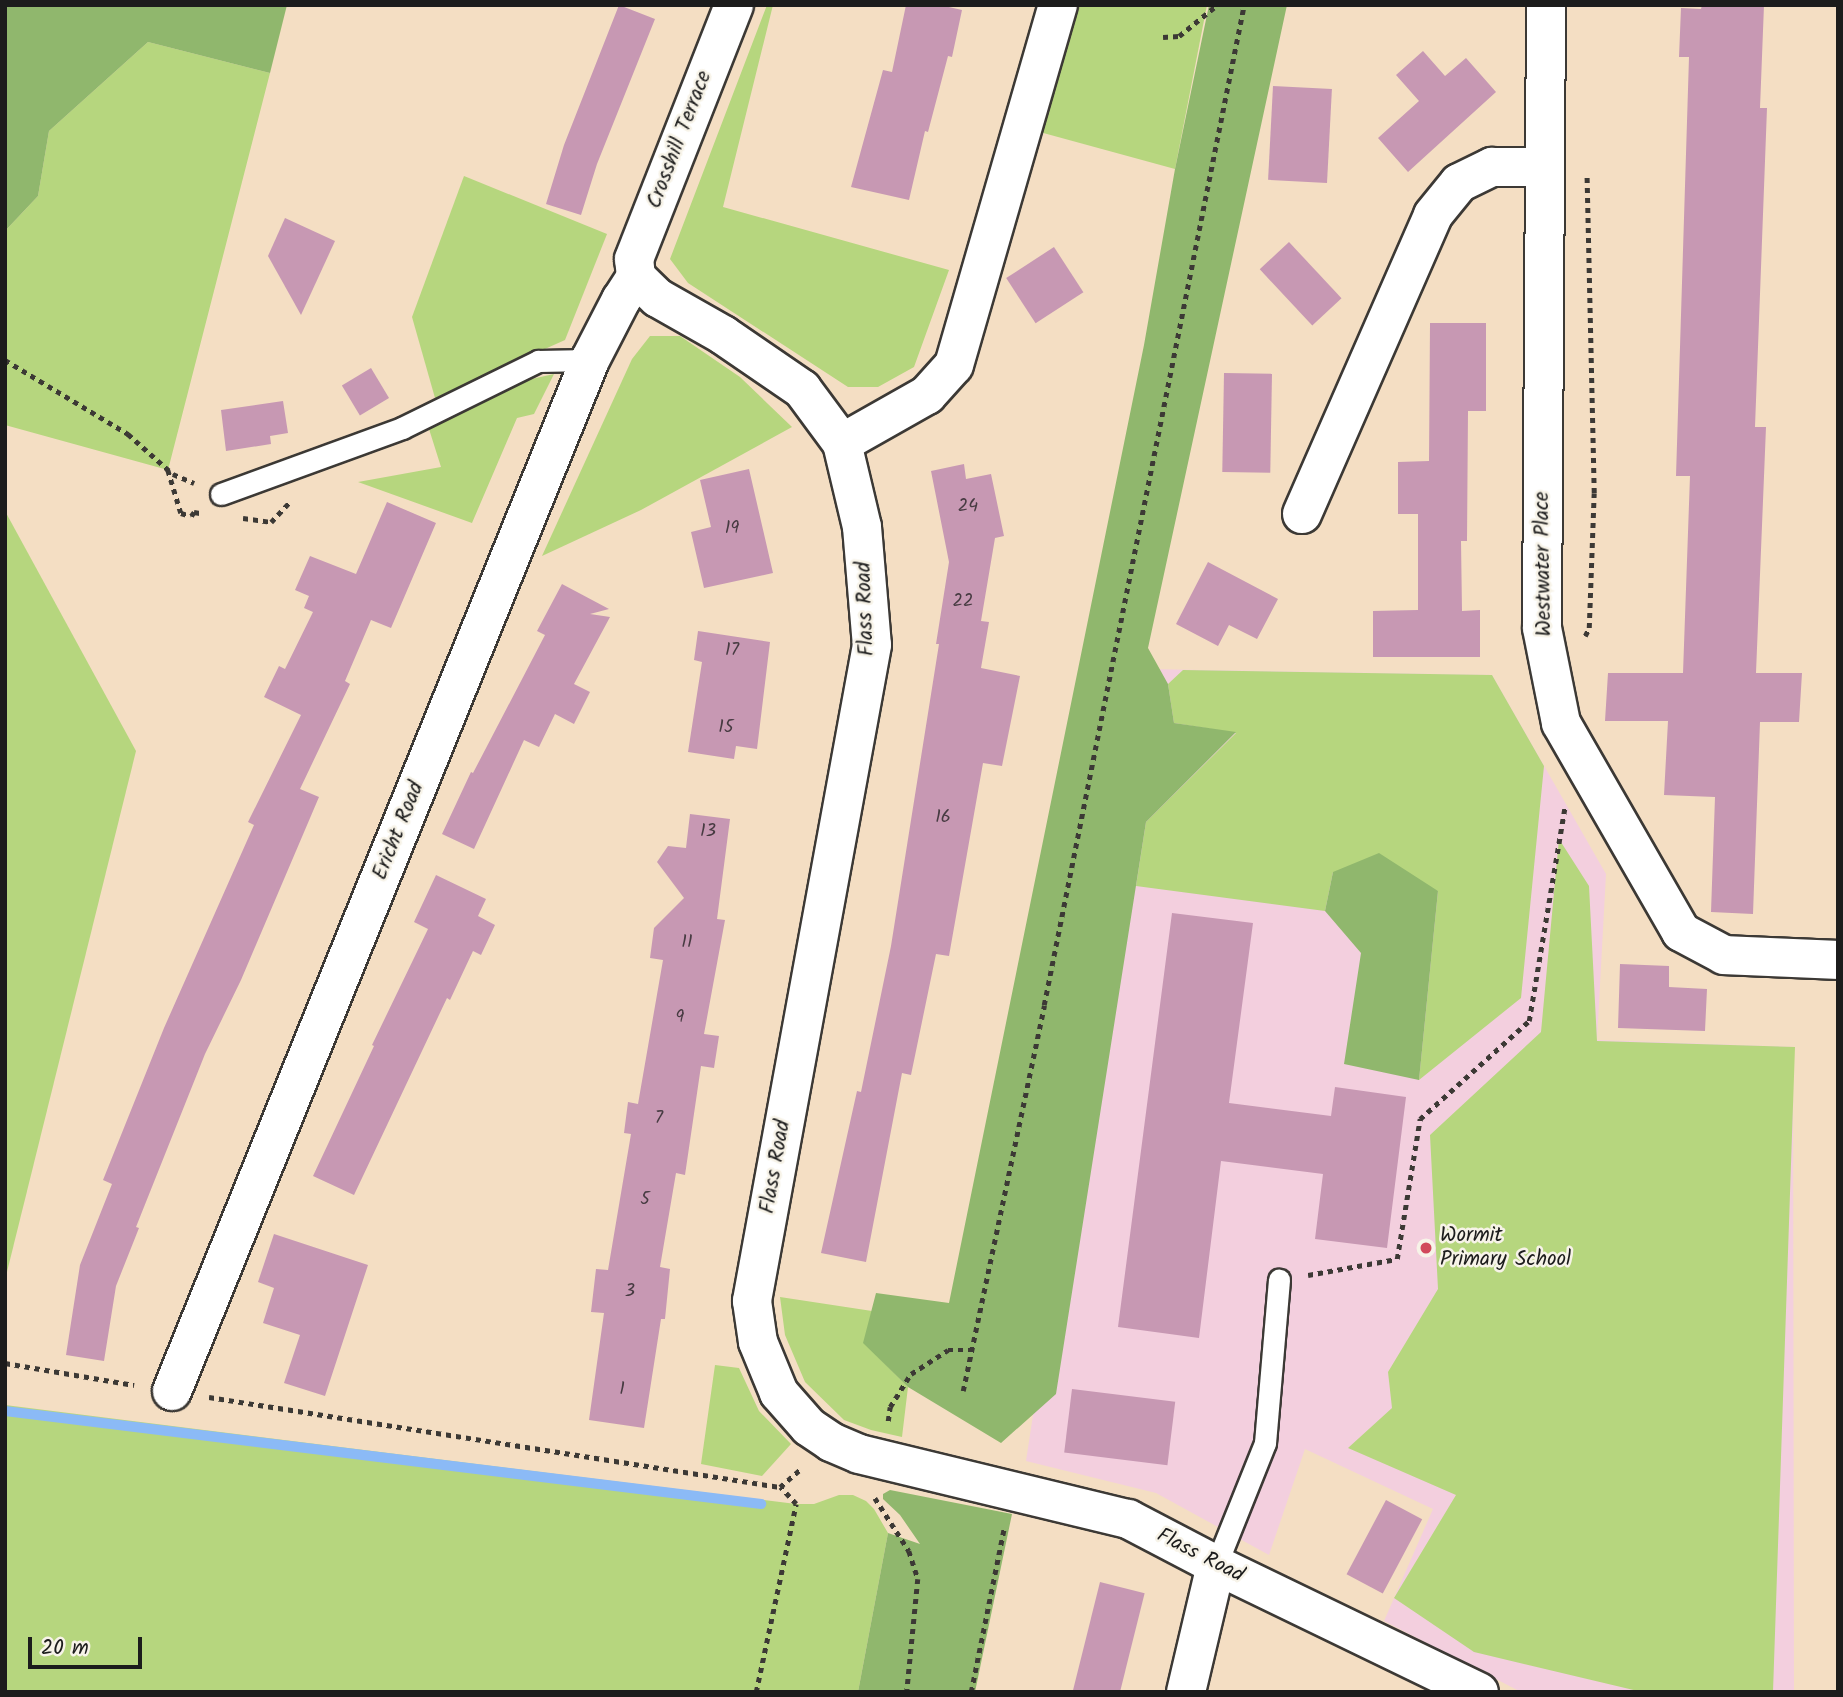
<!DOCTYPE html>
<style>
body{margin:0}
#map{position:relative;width:1843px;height:1697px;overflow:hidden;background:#f4dec3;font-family:Kalam,sans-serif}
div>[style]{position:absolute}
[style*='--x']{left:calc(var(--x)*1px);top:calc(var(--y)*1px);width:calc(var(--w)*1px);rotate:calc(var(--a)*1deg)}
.built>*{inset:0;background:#f3cfde}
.green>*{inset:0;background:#b6d67e}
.forest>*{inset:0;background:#90b76d}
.stream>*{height:10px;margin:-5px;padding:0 5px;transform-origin:5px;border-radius:5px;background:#8bbaf6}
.building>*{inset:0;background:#c798b3;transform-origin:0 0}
.path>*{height:4.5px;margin-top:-2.25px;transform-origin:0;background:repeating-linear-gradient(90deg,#3c3935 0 5px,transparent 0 10px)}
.roads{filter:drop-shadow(2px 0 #3c3935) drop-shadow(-2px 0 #3c3935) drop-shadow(0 2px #3c3935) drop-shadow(0 -2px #3c3935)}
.lane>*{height:21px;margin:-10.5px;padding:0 10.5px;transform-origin:10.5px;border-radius:10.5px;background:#fff}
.street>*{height:38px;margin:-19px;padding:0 19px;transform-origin:19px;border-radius:19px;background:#fff}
.dots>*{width:19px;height:19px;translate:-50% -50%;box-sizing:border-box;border:4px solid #f7f3e8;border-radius:50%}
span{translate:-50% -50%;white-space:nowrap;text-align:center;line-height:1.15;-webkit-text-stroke:5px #f7f3e8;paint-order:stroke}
.number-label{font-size:18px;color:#473b42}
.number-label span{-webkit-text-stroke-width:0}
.street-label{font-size:21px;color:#1c1c1c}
.poi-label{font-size:21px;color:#1c1c1c}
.left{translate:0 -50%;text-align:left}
.frame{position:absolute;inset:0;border:7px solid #1c1c1c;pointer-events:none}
.scale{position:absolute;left:28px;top:1637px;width:114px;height:32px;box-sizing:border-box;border:4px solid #1c1c1c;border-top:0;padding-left:9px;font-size:21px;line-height:24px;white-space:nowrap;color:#1c1c1c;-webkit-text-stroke:5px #f7f3e8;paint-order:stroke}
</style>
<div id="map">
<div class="built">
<div style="clip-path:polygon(1147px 669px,1492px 675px,1606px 874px,1597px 1040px,1793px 1047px,1794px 1692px,1521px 1692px,1384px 1621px,1433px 1509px,1305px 1449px,1269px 1555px,1156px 1493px,1026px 1461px)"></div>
</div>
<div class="green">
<div style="clip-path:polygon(767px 5px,773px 5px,723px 207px,949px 270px,914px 367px,878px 387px,848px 387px,688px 283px,670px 259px)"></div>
<div style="clip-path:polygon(1074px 5px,1207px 5px,1175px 169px,1036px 131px)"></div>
<div style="clip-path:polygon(148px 42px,270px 73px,168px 470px,5px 425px,5px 231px,38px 196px,49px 131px)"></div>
<div style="clip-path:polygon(464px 176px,607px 234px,565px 340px,435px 398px,412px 317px)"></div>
<div style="clip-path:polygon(650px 336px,680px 336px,740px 377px,792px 427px,641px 510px,542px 556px,632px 359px)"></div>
<div style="clip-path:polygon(554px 374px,534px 414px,517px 418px,472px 523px,358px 482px,441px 467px,429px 429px,518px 382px)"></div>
<div style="clip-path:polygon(5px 511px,136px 751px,5px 1280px)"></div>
<div style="clip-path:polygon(1183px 670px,1492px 675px,1544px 766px,1521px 998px,1419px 1080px,1438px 891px,1333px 872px,1325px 911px,1136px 886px,1146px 822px,1236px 733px,1174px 723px,1168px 684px)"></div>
<div style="clip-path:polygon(1559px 839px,1589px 886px,1597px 1041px,1795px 1047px,1773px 1692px,1642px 1692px,1474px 1652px,1394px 1598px,1456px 1495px,1348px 1448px,1392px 1408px,1388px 1372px,1438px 1289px,1430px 1135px,1541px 1032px)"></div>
<div style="clip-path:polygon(780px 1297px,872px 1311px,864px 1343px,908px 1387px,902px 1437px,871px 1430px,844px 1420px,805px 1382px,785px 1335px)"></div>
<div style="clip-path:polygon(715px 1365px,739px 1368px,759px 1411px,791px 1444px,762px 1476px,701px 1464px)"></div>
<div style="clip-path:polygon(5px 1405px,796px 1504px,814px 1504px,839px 1495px,853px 1495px,866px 1501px,874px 1509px,888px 1533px,858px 1692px,5px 1692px)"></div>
</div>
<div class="forest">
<div style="clip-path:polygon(5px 5px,287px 5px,270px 73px,148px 42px,49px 131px,38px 196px,5px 231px)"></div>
<div style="clip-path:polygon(1209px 5px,1287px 5px,1148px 648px,1168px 684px,1174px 723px,1236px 732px,1146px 822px,1056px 1394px,1001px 1443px,908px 1387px,863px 1343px,876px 1293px,949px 1303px,1144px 345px,1175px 169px)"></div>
<div style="clip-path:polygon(1379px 853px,1438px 891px,1419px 1080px,1344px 1064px,1361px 953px,1325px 911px,1333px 872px)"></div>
<div style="clip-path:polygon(890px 1490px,1012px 1514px,975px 1692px,858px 1692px,888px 1533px,920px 1544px,900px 1515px,883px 1499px,883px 1494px)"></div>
</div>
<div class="stream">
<div style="--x:5;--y:1411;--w:762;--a:7.01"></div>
</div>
<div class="building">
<div style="clip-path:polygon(619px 5px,655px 19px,597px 164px,581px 215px,546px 204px,564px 145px)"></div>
<div style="clip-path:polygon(906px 5px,940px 5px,962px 10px,952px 57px,948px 56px,928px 132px,925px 131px,909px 200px,851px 187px,883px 70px,892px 72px)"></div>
<div style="clip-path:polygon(1702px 5px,1764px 5px,1760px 108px,1767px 108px,1755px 427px,1766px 427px,1756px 673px,1802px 673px,1799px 722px,1760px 722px,1753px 914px,1711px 912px,1715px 797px,1664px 795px,1668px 721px,1605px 721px,1608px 673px,1683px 673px,1690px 476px,1676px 476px,1689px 57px,1679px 57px,1681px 8px,1701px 9px)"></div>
<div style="clip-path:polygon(1423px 51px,1445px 76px,1466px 58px,1496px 92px,1408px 172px,1378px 138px,1419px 101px,1396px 75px)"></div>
<div style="left:1273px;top:86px;width:59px;height:94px;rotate:3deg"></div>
<div style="clip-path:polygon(285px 218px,335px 241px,301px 315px,268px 256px)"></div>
<div style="left:1289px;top:242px;width:77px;height:40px;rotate:47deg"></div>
<div style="left:1054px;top:247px;width:54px;height:57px;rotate:57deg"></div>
<div style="clip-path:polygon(1430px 323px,1486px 323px,1486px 411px,1468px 411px,1467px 541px,1461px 541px,1462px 611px,1480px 610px,1480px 657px,1373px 657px,1373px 611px,1418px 610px,1418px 514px,1398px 514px,1398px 462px,1429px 461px)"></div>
<div style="left:371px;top:368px;width:35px;height:34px;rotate:59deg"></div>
<div style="left:1224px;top:373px;width:48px;height:99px;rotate:1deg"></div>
<div style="clip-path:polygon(283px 401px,288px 433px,270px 436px,271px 444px,226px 451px,221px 410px)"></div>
<div style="clip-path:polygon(964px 464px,966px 479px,991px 474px,1004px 536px,995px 538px,981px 621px,989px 622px,981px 668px,1020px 676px,1002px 766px,983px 763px,949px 956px,936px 954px,911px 1075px,902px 1073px,866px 1262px,821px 1253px,857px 1091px,861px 1092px,891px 946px,939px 644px,936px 644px,949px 562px,931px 471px)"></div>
<div style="clip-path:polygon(749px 469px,773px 573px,704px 588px,691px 532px,711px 527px,700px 480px)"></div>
<div style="clip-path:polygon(387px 502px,436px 523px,391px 628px,371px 620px,345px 681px,350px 684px,300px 789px,319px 797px,241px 980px,205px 1054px,136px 1227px,139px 1228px,116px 1286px,104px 1361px,66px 1355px,80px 1265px,112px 1184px,103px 1180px,164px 1028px,254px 825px,248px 822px,301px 715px,264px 697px,279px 666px,285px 669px,313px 612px,304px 608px,309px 596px,295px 590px,310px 556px,356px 574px)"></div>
<div style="clip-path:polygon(1208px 562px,1278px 599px,1257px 639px,1229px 625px,1218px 646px,1176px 624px)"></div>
<div style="clip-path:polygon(562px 584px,609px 609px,590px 614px,610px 617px,574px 684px,590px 692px,574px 724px,555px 714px,539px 747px,524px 740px,474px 849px,442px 834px,471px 772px,473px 773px,545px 635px,537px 631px)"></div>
<div style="clip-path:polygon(698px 631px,770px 642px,757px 749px,736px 746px,734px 759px,688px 752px,702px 662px,694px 660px)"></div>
<div style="clip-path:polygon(690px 814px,730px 819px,717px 919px,725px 920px,704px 1034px,719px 1036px,714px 1068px,701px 1066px,685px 1175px,676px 1173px,660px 1267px,670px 1269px,665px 1319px,661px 1319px,644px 1428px,589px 1420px,604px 1313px,591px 1312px,596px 1269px,608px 1270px,631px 1134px,624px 1133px,628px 1102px,638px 1104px,663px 960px,650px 958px,654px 928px,684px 898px,657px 862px,668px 846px,686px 848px)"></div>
<div style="clip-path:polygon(436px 875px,486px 899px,478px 916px,495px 925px,481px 955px,473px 951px,450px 1000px,447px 998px,354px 1195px,313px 1176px,374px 1046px,372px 1045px,428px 929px,414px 922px)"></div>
<div style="clip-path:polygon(1172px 913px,1253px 923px,1229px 1103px,1331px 1116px,1335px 1087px,1406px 1097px,1387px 1248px,1315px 1239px,1323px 1174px,1221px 1161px,1199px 1338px,1118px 1327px)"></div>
<div style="clip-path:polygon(1620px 964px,1669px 966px,1669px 987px,1707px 989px,1705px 1031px,1618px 1028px)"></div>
<div style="clip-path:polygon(274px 1234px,368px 1265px,325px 1396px,284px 1383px,300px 1335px,263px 1323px,274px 1288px,258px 1282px)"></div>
<div style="left:1072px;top:1389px;width:104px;height:64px;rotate:7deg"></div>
<div style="left:1386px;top:1500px;width:41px;height:84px;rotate:28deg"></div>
<div style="left:1100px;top:1582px;width:46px;height:113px;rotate:14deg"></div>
</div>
<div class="path">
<div style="--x:1163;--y:37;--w:16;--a:-4"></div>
<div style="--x:1179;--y:36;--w:49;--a:-39.2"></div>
<div style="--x:5;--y:360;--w:144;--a:31"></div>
<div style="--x:128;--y:434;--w:60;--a:41.6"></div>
<div style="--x:173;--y:474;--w:23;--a:23"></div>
<div style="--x:168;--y:470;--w:45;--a:73.2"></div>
<div style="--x:181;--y:513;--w:10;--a:17"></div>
<div style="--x:191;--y:516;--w:5;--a:-53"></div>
<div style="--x:194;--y:512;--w:6;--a:9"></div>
<div style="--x:243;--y:518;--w:28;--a:8"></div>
<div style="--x:271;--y:522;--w:26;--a:-47"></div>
<div style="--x:1585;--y:636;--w:9;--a:-63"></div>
<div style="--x:1589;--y:628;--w:135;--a:-87.9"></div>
<div style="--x:1594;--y:493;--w:319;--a:-91.3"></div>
<div style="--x:1308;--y:1275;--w:90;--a:-10.2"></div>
<div style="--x:1397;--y:1259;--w:142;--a:-80.7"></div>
<div style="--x:1420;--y:1119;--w:147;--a:-42"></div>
<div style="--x:1529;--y:1021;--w:218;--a:-80.5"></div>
<div style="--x:5;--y:1363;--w:131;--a:9.7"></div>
<div style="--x:963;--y:1391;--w:394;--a:-78.1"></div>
<div style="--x:1044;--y:1005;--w:1020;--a:-78.69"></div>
<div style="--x:209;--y:1397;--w:578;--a:8.96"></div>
<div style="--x:780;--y:1487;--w:29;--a:-41"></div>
<div style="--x:888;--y:1421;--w:14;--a:-82"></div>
<div style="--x:890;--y:1407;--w:39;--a:-58"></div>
<div style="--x:911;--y:1374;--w:44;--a:-33"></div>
<div style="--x:948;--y:1350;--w:23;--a:0"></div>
<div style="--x:875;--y:1498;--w:63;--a:57.3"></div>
<div style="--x:909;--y:1551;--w:29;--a:72"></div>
<div style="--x:918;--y:1579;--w:114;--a:95.6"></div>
<div style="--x:756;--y:1692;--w:192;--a:-78"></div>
<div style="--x:796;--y:1504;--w:23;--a:-133"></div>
<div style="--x:971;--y:1692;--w:167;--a:-78.6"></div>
</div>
<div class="roads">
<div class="lane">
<div style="--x:221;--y:494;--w:193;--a:-20"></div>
<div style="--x:402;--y:428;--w:152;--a:-26.2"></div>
<div style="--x:538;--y:361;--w:52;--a:-1.1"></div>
<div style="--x:1216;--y:1565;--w:131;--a:-68.1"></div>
<div style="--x:1265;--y:1443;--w:164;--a:-85.1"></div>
</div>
<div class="street">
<div style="--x:1546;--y:5;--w:623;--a:90.37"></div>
<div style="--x:1542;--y:628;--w:97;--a:78.7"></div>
<div style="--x:1561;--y:723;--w:241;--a:60.1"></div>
<div style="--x:1681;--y:932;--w:49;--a:28.1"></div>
<div style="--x:1724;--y:955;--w:114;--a:2.5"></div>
<div style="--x:636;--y:277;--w:30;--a:44"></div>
<div style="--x:658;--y:298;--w:75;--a:29.6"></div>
<div style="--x:723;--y:335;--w:96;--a:34.4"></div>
<div style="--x:802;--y:389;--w:67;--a:53.5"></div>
<div style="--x:842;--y:443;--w:86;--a:76.6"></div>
<div style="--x:862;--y:527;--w:118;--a:85.2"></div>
<div style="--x:872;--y:645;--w:667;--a:100.37"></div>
<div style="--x:752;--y:1301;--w:41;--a:81.7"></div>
<div style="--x:758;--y:1342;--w:55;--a:67.6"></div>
<div style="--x:779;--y:1393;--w:45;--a:48.6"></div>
<div style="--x:809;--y:1427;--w:27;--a:34"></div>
<div style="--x:831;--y:1442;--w:30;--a:23"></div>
<div style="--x:859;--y:1454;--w:277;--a:13.6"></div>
<div style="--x:1128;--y:1519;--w:99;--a:27.6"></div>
<div style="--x:1216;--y:1565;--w:292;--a:25.8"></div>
<div style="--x:636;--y:277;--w:18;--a:-96"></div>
<div style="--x:634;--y:259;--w:273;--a:-68.5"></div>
<div style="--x:842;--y:443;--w:98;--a:-29.5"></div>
<div style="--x:927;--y:395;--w:40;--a:-48"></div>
<div style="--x:954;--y:365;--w:375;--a:-73.9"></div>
<div style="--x:1302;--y:514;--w:326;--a:-66.3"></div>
<div style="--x:1433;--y:215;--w:41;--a:-50.9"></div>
<div style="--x:1459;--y:183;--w:37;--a:-26"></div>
<div style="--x:1492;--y:167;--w:53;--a:0"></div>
<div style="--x:172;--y:1391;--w:1113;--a:-67.93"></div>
<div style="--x:590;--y:360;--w:68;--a:-62.7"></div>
<div style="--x:621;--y:300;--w:27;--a:-57"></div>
<div style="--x:1186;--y:1692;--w:130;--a:-76.7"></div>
</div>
</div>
<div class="dots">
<div style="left:1426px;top:1248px;background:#d1495b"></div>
</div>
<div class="number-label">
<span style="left:968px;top:507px">24</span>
<span style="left:732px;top:529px">19</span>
<span style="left:963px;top:602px">22</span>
<span style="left:732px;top:651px">17</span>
<span style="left:726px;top:728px">15</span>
<span style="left:943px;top:818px">16</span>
<span style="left:708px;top:832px">13</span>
<span style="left:687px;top:943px">11</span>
<span style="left:680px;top:1018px">9</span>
<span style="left:659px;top:1119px">7</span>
<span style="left:645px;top:1200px">5</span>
<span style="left:630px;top:1292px">3</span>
<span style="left:622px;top:1390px">1</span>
</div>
<div class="street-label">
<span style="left:680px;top:140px;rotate:-69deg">Crosshill Terrace</span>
<span style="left:1544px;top:564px;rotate:-91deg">Westwater Place</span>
<span style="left:866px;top:609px;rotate:-92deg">Flass Road</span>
<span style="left:399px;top:831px;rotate:-68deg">Ericht Road</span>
<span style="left:776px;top:1167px;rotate:-80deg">Flass Road</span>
<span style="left:1200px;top:1556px;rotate:27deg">Flass Road</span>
</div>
<div class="poi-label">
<span class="left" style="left:1440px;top:1248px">Wormit<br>Primary School</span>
</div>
<div class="frame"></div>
<div class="scale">20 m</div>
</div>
